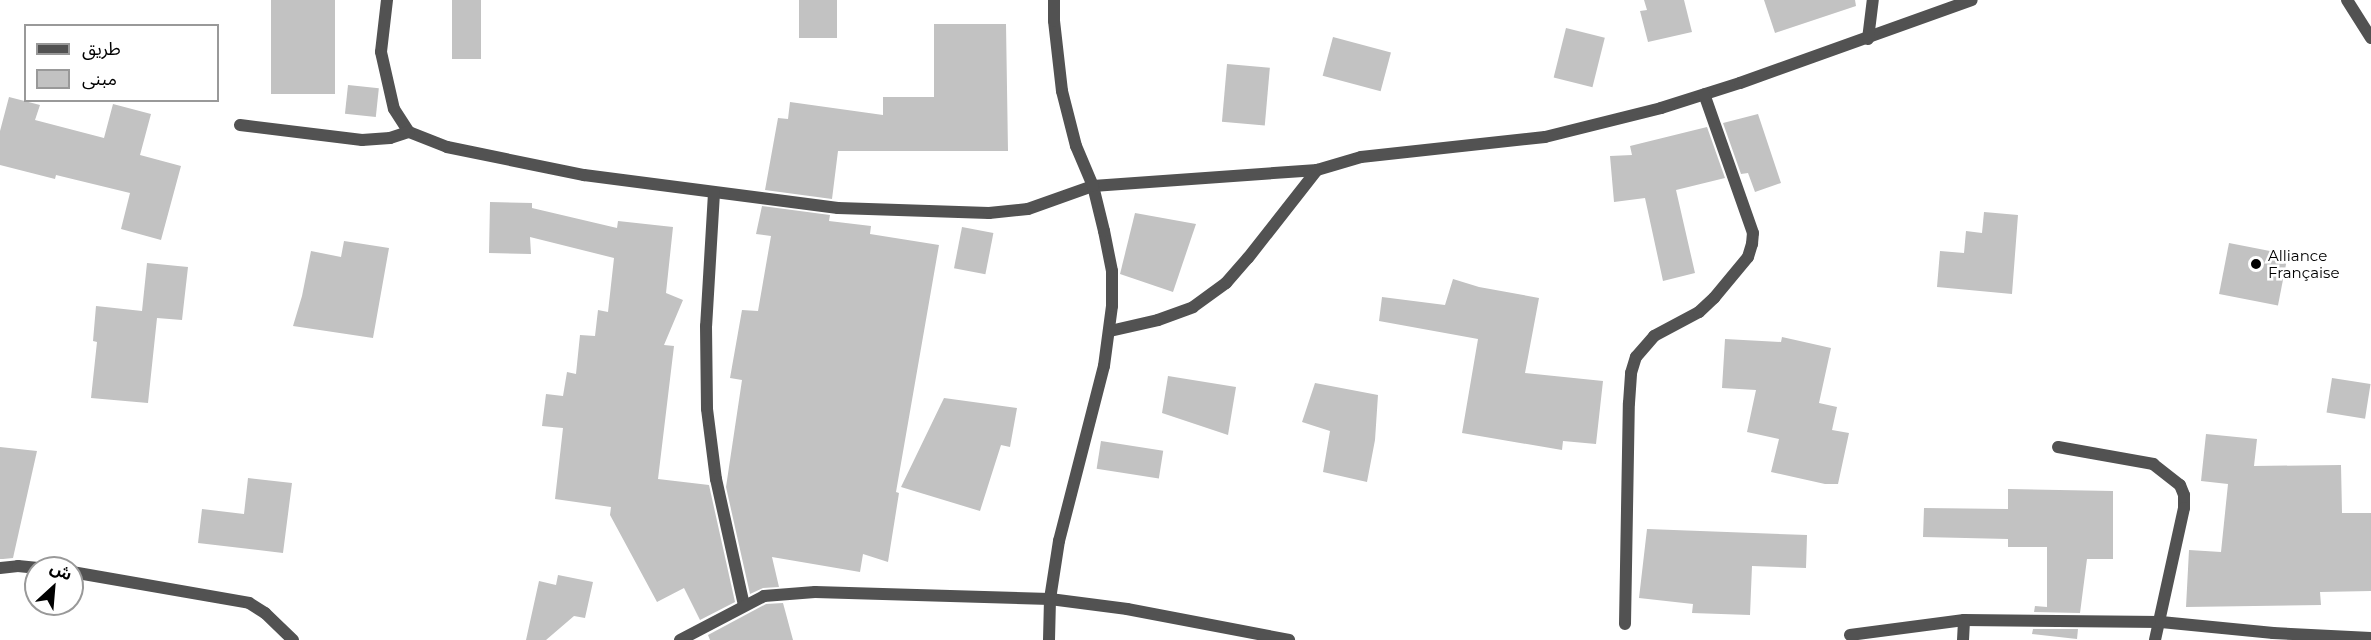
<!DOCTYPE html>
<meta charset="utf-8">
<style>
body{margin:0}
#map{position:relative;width:2371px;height:640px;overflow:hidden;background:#fff;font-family:Montserrat,"Noto Sans Arabic",sans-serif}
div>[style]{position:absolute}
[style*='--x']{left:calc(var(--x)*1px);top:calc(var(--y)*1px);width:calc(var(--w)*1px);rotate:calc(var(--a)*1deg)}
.building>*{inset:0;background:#c2c2c2;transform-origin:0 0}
.minor>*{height:12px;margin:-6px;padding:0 6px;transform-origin:6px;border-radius:6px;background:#525252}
.dots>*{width:16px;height:16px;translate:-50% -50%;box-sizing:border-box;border:3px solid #fff;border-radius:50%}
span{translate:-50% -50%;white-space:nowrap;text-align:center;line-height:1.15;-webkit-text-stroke:5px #fff;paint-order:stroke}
.poi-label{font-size:15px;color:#000}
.left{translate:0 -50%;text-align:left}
.legend{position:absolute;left:24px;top:24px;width:195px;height:78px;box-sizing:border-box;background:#fff;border:2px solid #999;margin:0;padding:8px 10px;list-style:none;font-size:18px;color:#000}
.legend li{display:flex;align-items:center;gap:12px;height:30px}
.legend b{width:30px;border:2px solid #999}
.north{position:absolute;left:24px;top:556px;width:60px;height:60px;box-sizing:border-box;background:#fff;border:2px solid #999;border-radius:50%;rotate:26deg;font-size:16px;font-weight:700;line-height:24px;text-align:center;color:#000}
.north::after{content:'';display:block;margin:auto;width:21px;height:27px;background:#000;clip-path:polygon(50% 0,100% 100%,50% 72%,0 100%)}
</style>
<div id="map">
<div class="building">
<div style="left:271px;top:0;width:64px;height:94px"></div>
<div style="left:452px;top:0;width:29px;height:59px"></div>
<div style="left:799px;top:0;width:38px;height:38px"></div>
<div style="clip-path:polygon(1644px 0,1684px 0,1692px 32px,1648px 42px,1640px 11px,1647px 10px)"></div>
<div style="clip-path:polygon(1764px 0,1855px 0,1856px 6px,1775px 33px)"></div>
<div style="clip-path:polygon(934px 24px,1006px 24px,1008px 151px,838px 151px,832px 199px,765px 190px,778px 118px,788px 119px,790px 102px,883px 115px,883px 97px,934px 97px)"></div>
<div style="left:1566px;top:28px;width:40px;height:51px;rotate:14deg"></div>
<div style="left:1333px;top:37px;width:60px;height:40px;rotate:15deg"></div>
<div style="left:1227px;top:64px;width:43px;height:58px;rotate:5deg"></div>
<div style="left:348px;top:85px;width:31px;height:29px;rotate:6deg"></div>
<div style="clip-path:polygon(9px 97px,40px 105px,35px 120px,104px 138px,113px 104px,151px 114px,140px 155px,181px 166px,161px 240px,121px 229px,130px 193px,56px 175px,55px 179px,0 165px,0 131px)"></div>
<div style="clip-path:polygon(1758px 114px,1781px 183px,1755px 192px,1748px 173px,1741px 174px,1723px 123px)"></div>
<div style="clip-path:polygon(1707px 127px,1725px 178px,1676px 190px,1695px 273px,1663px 281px,1645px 198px,1614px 202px,1610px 156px,1632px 155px,1630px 146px)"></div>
<div style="clip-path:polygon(490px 202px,532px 203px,532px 208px,617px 228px,618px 221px,673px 227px,666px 293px,683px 300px,664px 345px,674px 346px,658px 479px,709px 485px,735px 602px,700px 620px,684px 588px,657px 602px,610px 515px,611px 507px,555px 499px,563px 428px,542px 426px,546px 394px,563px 396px,567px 372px,576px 374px,580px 335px,595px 336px,598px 310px,608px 312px,614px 258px,530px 237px,531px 254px,489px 253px)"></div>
<div style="clip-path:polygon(762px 206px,830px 215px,829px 221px,871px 226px,870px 234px,939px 245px,896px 492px,899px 493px,888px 562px,863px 554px,860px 572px,772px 557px,779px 587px,763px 588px,750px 594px,726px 487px,742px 380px,730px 378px,742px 310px,758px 311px,771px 236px,756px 234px)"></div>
<div style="clip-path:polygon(1984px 212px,2018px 215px,2012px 294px,1937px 287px,1940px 251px,1964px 253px,1966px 231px,1982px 233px)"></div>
<div style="clip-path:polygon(1135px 213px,1196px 224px,1173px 292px,1120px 274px)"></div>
<div style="left:962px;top:227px;width:32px;height:42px;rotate:11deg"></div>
<div style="clip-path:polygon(344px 241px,389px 248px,373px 338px,293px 326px,302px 296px,311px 251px,341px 257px)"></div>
<div style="left:2229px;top:243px;width:60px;height:52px;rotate:11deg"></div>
<div style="clip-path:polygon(147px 263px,188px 267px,182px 320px,157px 318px,148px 403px,91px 398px,97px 342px,93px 341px,96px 306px,142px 311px)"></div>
<div style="clip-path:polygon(1453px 279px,1479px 287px,1539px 298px,1525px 373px,1603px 381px,1596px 444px,1563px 441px,1562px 450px,1462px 433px,1478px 339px,1379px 321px,1382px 297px,1445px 305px)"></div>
<div style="clip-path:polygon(1782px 337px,1831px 348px,1819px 403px,1837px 407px,1832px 430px,1849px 433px,1838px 484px,1825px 484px,1771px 472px,1779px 439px,1747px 432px,1756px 390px,1722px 388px,1725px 339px,1781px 342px)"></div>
<div style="clip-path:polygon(1168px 376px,1236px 387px,1228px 435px,1162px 413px)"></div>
<div style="left:2332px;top:378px;width:39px;height:35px;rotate:9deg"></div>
<div style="clip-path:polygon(1315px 383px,1378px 395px,1375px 440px,1367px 482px,1323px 472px,1330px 431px,1302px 422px)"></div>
<div style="clip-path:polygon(944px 398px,1017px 408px,1010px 447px,1001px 445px,980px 511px,901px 487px)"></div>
<div style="clip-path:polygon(2206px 434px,2257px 439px,2254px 466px,2341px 465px,2342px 513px,2371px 513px,2371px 591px,2320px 592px,2321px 605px,2186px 607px,2189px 550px,2221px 552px,2228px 484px,2201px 481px)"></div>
<div style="left:1101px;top:441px;width:63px;height:28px;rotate:9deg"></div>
<div style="clip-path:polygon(0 447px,37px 451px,13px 558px,3px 559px,0 559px)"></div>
<div style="clip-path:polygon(248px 478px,292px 483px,283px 553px,198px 543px,202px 509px,244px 514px)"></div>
<div style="clip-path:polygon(2008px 489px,2113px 491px,2113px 559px,2087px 559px,2080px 613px,2034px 612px,2035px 606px,2047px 607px,2047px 547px,2008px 547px,2008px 539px,1923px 537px,1924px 508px,2008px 509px)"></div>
<div style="clip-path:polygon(1647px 529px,1807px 535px,1806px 568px,1752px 566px,1750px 615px,1692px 613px,1693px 604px,1639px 598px)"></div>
<div style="clip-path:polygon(558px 575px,593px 582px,585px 618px,574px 616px,546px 640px,526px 640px,539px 581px,556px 585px)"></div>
<div style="clip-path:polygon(783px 603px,793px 640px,710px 640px,708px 635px,766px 604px)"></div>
<div style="clip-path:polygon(2033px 629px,2078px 629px,2077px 639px,2032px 634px)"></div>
</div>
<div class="minor">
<div style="--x:387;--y:0;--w:52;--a:96.6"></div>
<div style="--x:381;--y:52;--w:58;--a:77.2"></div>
<div style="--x:394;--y:109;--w:27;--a:57"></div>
<div style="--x:409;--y:132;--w:41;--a:21.5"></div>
<div style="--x:447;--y:147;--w:140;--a:11.6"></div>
<div style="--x:584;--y:175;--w:256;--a:7.4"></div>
<div style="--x:838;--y:208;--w:151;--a:1.9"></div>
<div style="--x:989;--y:213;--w:39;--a:-6"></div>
<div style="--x:1028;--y:209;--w:69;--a:-19.5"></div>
<div style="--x:1093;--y:186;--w:225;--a:-4.1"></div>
<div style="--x:1317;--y:170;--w:46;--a:-16.5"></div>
<div style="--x:1361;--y:157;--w:185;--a:-6.2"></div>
<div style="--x:1545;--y:137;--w:120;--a:-14"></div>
<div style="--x:1661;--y:108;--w:83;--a:-17.6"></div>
<div style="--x:1740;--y:83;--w:246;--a:-19.7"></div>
<div style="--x:2347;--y:0;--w:45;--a:57.7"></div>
<div style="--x:1868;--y:39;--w:39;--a:-83"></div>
<div style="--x:240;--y:125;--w:123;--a:7"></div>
<div style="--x:362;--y:140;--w:28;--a:-4"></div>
<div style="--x:390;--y:138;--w:20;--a:-18"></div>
<div style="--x:714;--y:193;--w:133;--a:93.4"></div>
<div style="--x:706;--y:326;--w:83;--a:89.3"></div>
<div style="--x:707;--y:409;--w:71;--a:82.7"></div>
<div style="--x:716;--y:479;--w:129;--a:77.5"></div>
<div style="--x:1110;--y:331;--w:49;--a:-12.9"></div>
<div style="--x:1158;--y:320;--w:37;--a:-20"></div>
<div style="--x:1193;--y:307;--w:41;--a:-36"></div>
<div style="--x:1226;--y:283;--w:33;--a:-49"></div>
<div style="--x:1248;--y:258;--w:112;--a:-51.9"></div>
<div style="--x:2058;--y:447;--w:97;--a:10.1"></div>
<div style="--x:2153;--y:464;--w:34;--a:38"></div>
<div style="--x:2180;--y:485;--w:11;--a:68"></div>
<div style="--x:2184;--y:495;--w:13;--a:90"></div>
<div style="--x:2184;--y:508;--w:135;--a:102.4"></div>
<div style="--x:0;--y:568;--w:18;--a:-6"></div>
<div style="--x:18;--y:566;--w:20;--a:6"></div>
<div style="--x:72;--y:572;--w:180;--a:9.9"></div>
<div style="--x:249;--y:603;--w:19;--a:32"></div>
<div style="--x:265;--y:613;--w:39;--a:44"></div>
<div style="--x:1625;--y:624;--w:221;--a:-89"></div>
<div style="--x:1629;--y:403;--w:30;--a:-86"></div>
<div style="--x:1631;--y:373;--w:17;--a:-73"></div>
<div style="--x:1636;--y:357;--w:28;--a:-49"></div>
<div style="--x:1654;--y:336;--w:51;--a:-28.1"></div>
<div style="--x:1699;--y:312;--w:21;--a:-43"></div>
<div style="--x:1714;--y:298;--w:53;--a:-50.3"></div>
<div style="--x:1748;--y:257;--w:14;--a:-73"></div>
<div style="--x:1752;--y:244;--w:11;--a:-85"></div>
<div style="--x:1753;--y:233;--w:147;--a:-109.4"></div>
<div style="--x:1850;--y:635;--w:115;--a:-7.5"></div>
<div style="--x:1964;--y:620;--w:197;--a:0.6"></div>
<div style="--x:2161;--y:622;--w:113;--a:5.6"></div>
<div style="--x:2273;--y:633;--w:98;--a:2.9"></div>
<div style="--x:680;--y:640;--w:95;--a:-27.6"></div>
<div style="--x:764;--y:596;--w:51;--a:-4.5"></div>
<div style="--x:815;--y:592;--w:235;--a:1.7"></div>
<div style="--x:1050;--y:599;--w:78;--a:7.4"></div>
<div style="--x:1127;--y:609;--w:165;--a:10.8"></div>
<div style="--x:1049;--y:640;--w:41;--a:-88.6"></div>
<div style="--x:1050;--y:599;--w:59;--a:-81.2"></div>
<div style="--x:1059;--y:541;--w:181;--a:-75.6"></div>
<div style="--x:1104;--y:366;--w:61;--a:-82.4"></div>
<div style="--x:1112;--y:306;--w:35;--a:-90"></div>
<div style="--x:1112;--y:271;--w:41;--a:-101.3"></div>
<div style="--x:1104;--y:231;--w:46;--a:-103.7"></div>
<div style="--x:1093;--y:186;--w:43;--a:-113"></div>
<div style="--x:1076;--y:146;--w:57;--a:-104.3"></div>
<div style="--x:1062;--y:91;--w:70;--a:-96.5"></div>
<div style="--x:1054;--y:21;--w:21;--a:-90"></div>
<div style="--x:1963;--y:640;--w:20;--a:-87"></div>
</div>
<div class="dots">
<div style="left:2256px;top:264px;background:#000"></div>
</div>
<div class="poi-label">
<span class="left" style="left:2268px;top:264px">Alliance<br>Française</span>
</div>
<ul class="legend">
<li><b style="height:8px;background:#525252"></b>طريق</li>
<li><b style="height:16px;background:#c2c2c2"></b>مبنى</li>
</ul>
<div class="north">ش</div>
</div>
